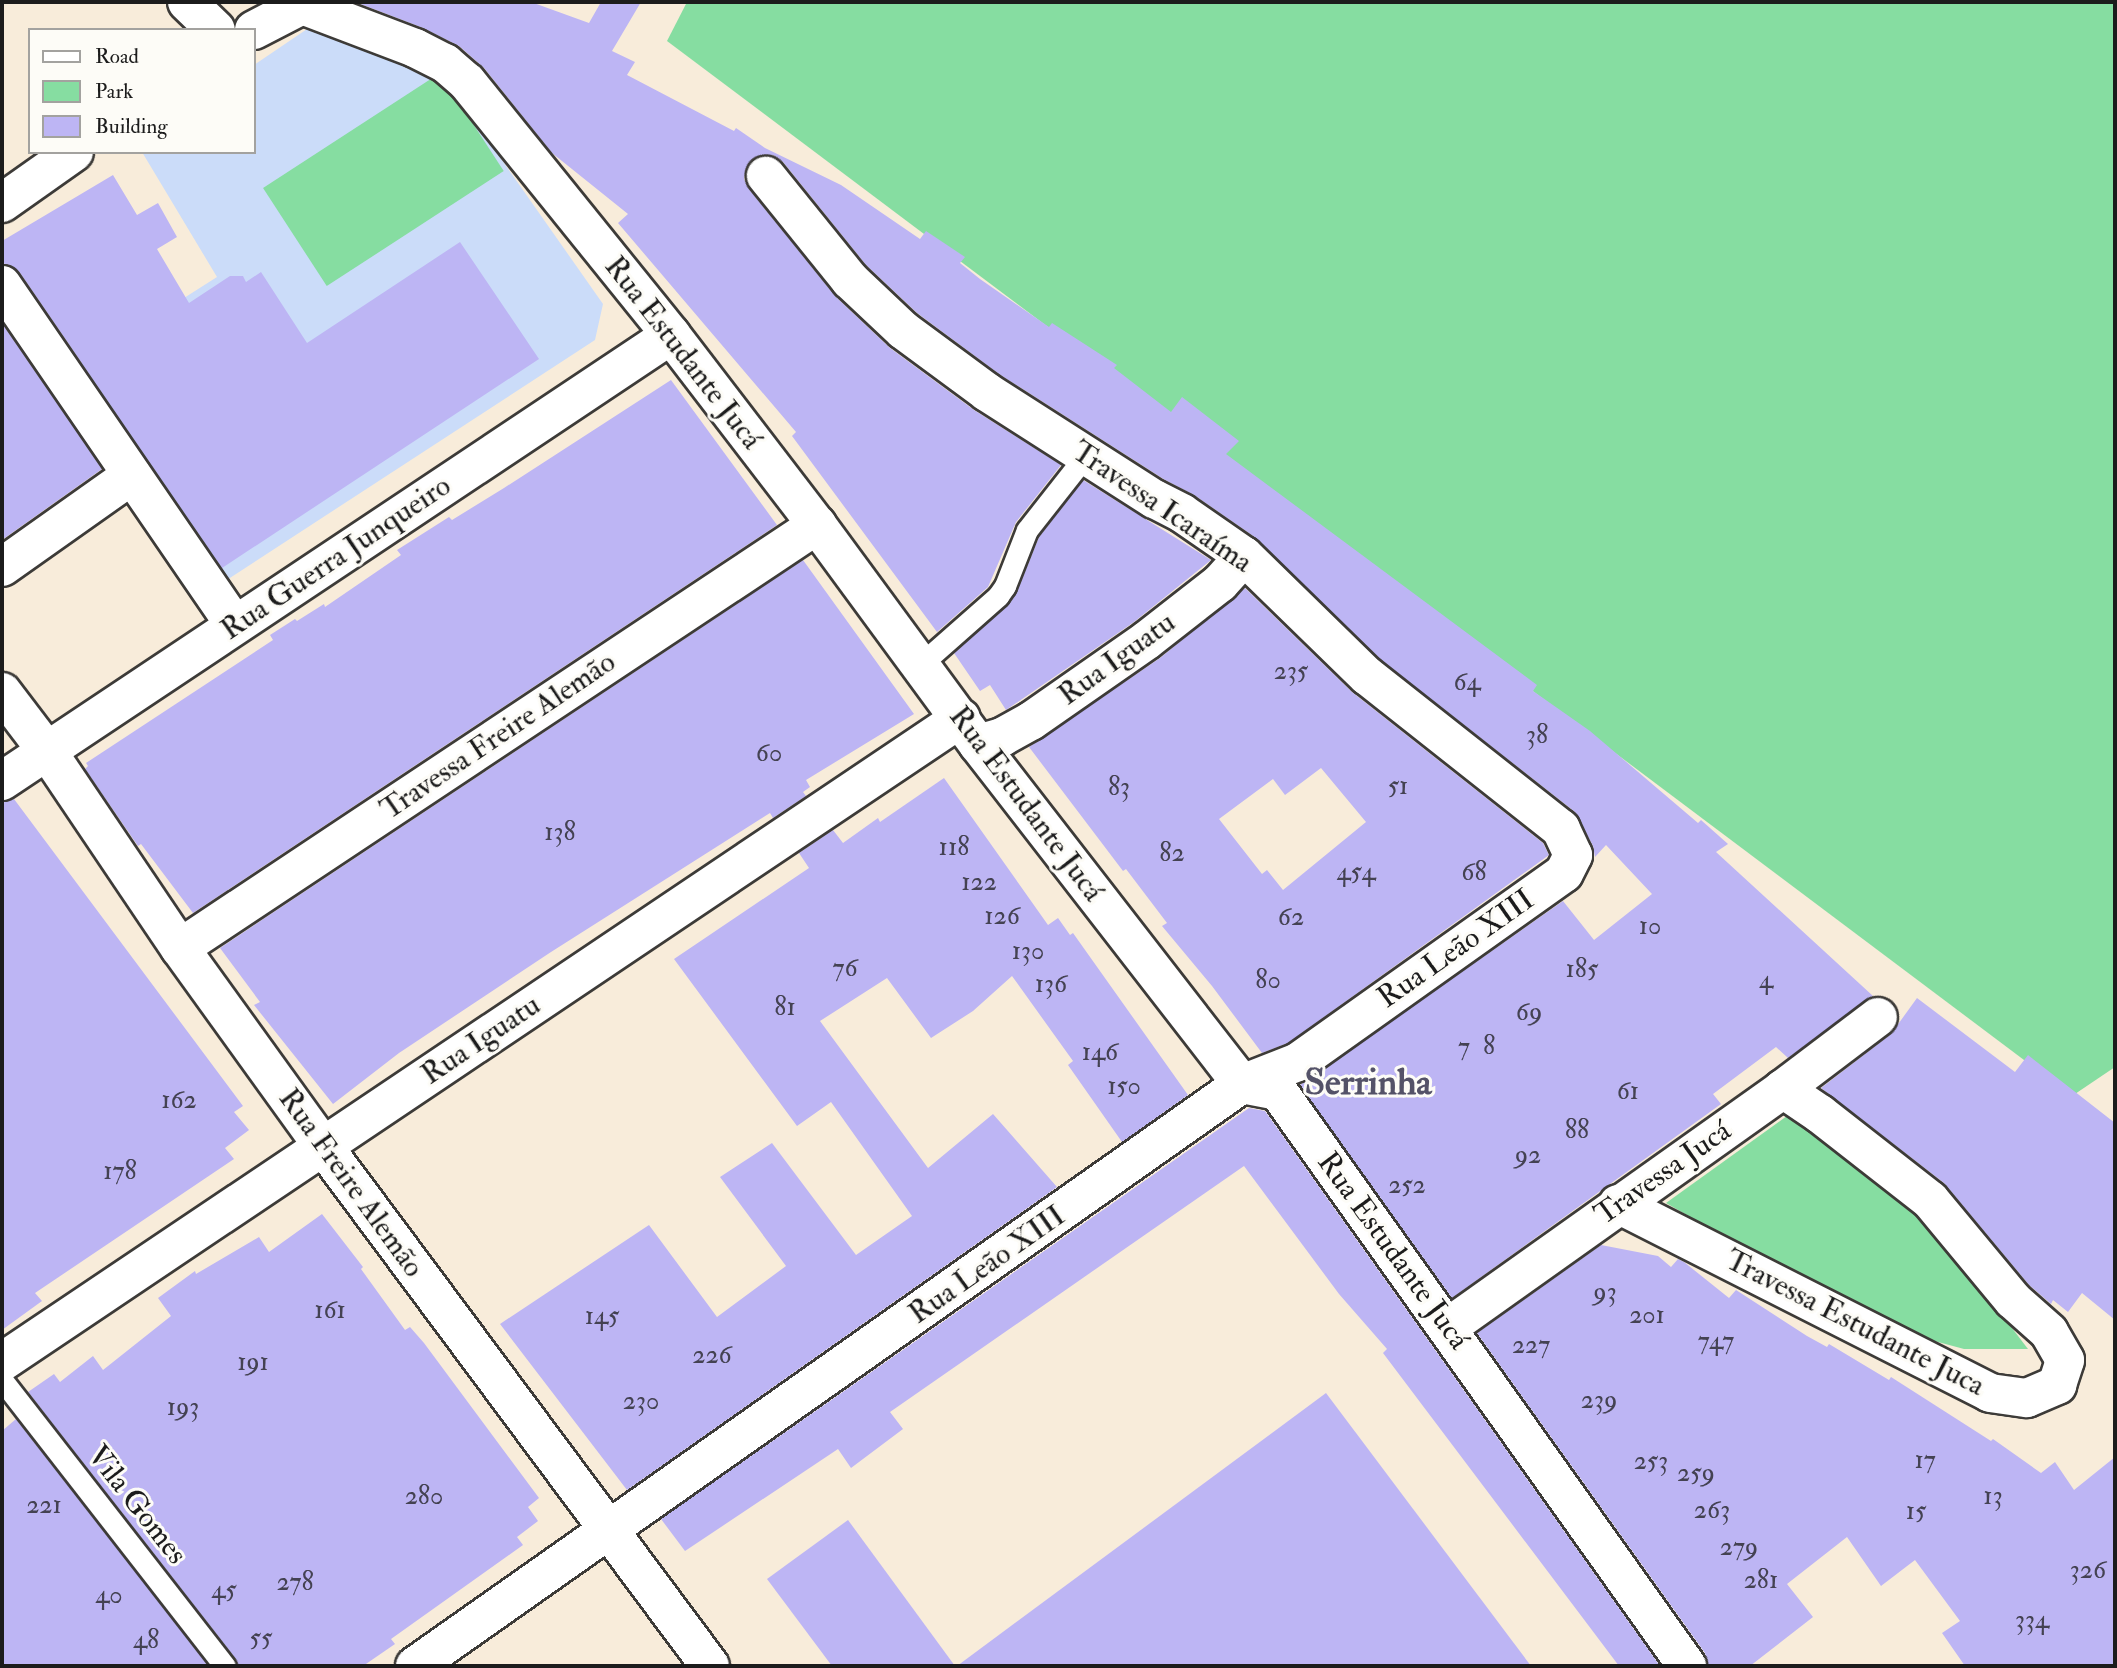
<!DOCTYPE html>
<meta charset="utf-8">
<style>
body{margin:0}
#map{position:relative;width:2117px;height:1668px;overflow:hidden;background:#f8ecda;font-family:"IM FELL Double Pica",serif}
div>[style]{position:absolute}
[style*='--x']{left:calc(var(--x)*1px);top:calc(var(--y)*1px);width:calc(var(--w)*1px);rotate:calc(var(--a)*1deg)}
.built>*{inset:0;background:#cbdcf9}
.green>*{inset:0;background:#86dda1;transform-origin:0 0}
.building>*{inset:0;background:#bdb5f4}
.roads{filter:drop-shadow(2px 0 #3d3b38) drop-shadow(-2px 0 #3d3b38) drop-shadow(0 2px #3d3b38) drop-shadow(0 -2px #3d3b38)}
.service>*{height:21px;margin:-10.5px;padding:0 10.5px;transform-origin:10.5px;border-radius:10.5px;background:#fff}
.minor>*{height:38px;margin:-19px;padding:0 19px;transform-origin:19px;border-radius:19px;background:#fff}
span{translate:-50% -50%;white-space:nowrap;text-align:center;line-height:1.15;-webkit-text-stroke:6px #fdfcf7;paint-order:stroke}
.number-label{font-size:26px;color:#444252}
.number-label span{-webkit-text-stroke-width:0}
.street-label{font-size:30px;color:#1c1c1c}
.district-label{font-size:37px;color:#545268;font-weight:700}
.frame{position:absolute;inset:0;border:4px solid #1c1c1c;pointer-events:none}
.legend{position:absolute;left:28px;top:28px;width:228px;height:126px;box-sizing:border-box;background:#fdfcf7;border:2px solid #a3a29f;margin:0;padding:9px 12px;list-style:none;font-size:21px;color:#1c1c1c}
.legend li{display:flex;align-items:center;gap:14px;height:35px}
.legend b{width:35px;border:2px solid #a3a29f}
</style>
<div id="map">
<div class="built">
<div style="clip-path:polygon(313px 25px,438px 69px,603px 304px,595px 340px,216px 587px,74px 368px,217px 277px,142px 152px,254px 152px,254px 65px)"></div>
</div>
<div class="green">
<div style="clip-path:polygon(687px 2px,2115px 2px,2115px 1067px,2072px 1096px,667px 41px)"></div>
<div style="left:440px;top:73px;width:117px;height:211px;rotate:57deg"></div>
<div style="clip-path:polygon(1798px 1108px,1931px 1222px,2028px 1349px,1964px 1349px,1879px 1326px,1666px 1203px)"></div>
</div>
<div class="building">
<div style="clip-path:polygon(355px 2px,531px 2px,589px 23px,601px 2px,641px 2px,612px 51px,635px 62px,627px 75px,734px 131px,736px 128px,765px 148px,841px 185px,920px 239px,926px 231px,965px 257px,960px 263px,980px 279px,1049px 327px,1052px 323px,1117px 365px,1114px 368px,1171px 412px,1182px 397px,1239px 441px,1226px 454px,1537px 685px,1533px 691px,1590px 731px,1698px 823px,1701px 820px,1728px 844px,1716px 852px,1873px 996px,1788px 1058px,1776px 1047px,1713px 1094px,1721px 1104px,1452px 1298px,1300px 1085px,1563px 901px,1594px 940px,1652px 894px,1606px 845px,1595px 857px,1593px 846px,1575px 812px,1381px 660px,1256px 538px,1194px 495px,1165px 480px,999px 374px,917px 313px,866px 265px,783px 162px,773px 155px,762px 155px,753px 159px,746px 168px,744px 179px,749px 189px,835px 296px,890px 348px,974px 410px,1061px 465px,1016px 522px,988px 587px,937px 632px,792px 436px,796px 432px,618px 223px,628px 214px,552px 153px,484px 68px,459px 46px,423px 28px)"></div>
<div style="clip-path:polygon(113px 175px,137px 215px,158px 203px,177px 237px,157px 249px,189px 303px,230px 276px,243px 276px,246px 282px,261px 272px,307px 343px,460px 242px,539px 359px,222px 568px,20px 273px,12px 266px,2px 263px,2px 241px)"></div>
<div style="clip-path:polygon(2px 323px,102px 469px,2px 540px)"></div>
<div style="clip-path:polygon(671px 380px,777px 525px,193px 913px,141px 844px,138px 846px,85px 769px,88px 766px,86px 763px,273px 640px,270px 635px,295px 619px,297px 621px,324px 604px,325px 607px,401px 555px,397px 550px,449px 517px,452px 520px,504px 488px)"></div>
<div style="clip-path:polygon(1083px 480px,1211px 560px,1134px 622px,1006px 710px,990px 685px,980px 691px,954px 653px,1009px 604px,1017px 591px,1039px 537px)"></div>
<div style="clip-path:polygon(803px 560px,914px 714px,806px 780px,810px 787px,803px 792px,806px 796px,773px 818px,770px 813px,551px 952px,399px 1053px,333px 1104px,254px 1005px,260px 1002px,220px 948px)"></div>
<div style="clip-path:polygon(evenodd,1245px 588px,1352px 692px,1543px 843px,1549px 855px,1288px 1043px,1262px 1053px,1212px 986px,1162px 926px,1167px 923px,1126px 869px,1123px 871px,1029px 747px,1160px 658px,1245px 588px,1321px 768px,1366px 822px,1283px 890px,1267px 870px,1262px 874px,1219px 819px,1273px 779px,1285px 795px,1321px 768px)"></div>
<div style="clip-path:polygon(944px 778px,1048px 925px,1058px 918px,1070px 935px,1073px 933px,1188px 1095px,1122px 1142px,1068px 1065px,1073px 1061px,1012px 976px,973px 1011px,931px 1038px,887px 978px,820px 1021px,928px 1168px,993px 1114px,1057px 1187px,627px 1490px,500px 1324px,649px 1225px,717px 1317px,786px 1266px,720px 1177px,772px 1143px,856px 1255px,912px 1216px,831px 1102px,797px 1126px,674px 959px,809px 868px,799px 853px,833px 830px,843px 843px,878px 818px,880px 822px)"></div>
<div style="clip-path:polygon(14px 799px,243px 1106px,234px 1112px,249px 1130px,225px 1148px,234px 1159px,35px 1293px,42px 1301px,2px 1330px,2px 803px)"></div>
<div style="clip-path:polygon(1917px 998px,2015px 1072px,2028px 1055px,2115px 1123px,2115px 1320px,2082px 1293px,2068px 1312px,2053px 1300px,2051px 1304px,2029px 1285px,1944px 1183px,1821px 1088px,1891px 1034px)"></div>
<div style="clip-path:polygon(1249px 1108px,1265px 1111px,1660px 1666px,1619px 1666px,1383px 1353px,1387px 1349px,1339px 1294px,1244px 1166px,890px 1412px,903px 1429px,851px 1468px,838px 1449px,685px 1551px,661px 1519px)"></div>
<div style="clip-path:polygon(322px 1214px,363px 1267px,361px 1269px,405px 1330px,410px 1327px,424px 1343px,539px 1498px,528px 1507px,538px 1521px,517px 1537px,523px 1545px,391px 1639px,395px 1644px,363px 1666px,238px 1666px,235px 1658px,28px 1392px,54px 1374px,60px 1382px,93px 1356px,103px 1370px,171px 1316px,158px 1298px,195px 1271px,196px 1274px,259px 1237px,269px 1252px)"></div>
<div style="clip-path:polygon(1601px 1245px,1658px 1256px,1671px 1267px,1678px 1259px,1684px 1262px,1729px 1298px,1736px 1290px,1807px 1336px,1827px 1347px,1829px 1344px,1889px 1380px,1891px 1377px,1991px 1441px,1993px 1439px,2041px 1473px,2055px 1462px,2074px 1490px,2115px 1457px,2115px 1666px,1965px 1666px,1942px 1633px,1960px 1621px,1915px 1560px,1881px 1586px,1847px 1537px,1787px 1584px,1813px 1617px,1750px 1666px,1708px 1666px,1705px 1653px,1477px 1333px)"></div>
<div style="clip-path:polygon(1326px 1393px,1531px 1666px,957px 1666px)"></div>
<div style="clip-path:polygon(16px 1419px,209px 1666px,2px 1666px,2px 1431px)"></div>
<div style="clip-path:polygon(848px 1520px,955px 1666px,832px 1666px,767px 1579px)"></div>
</div>
<div class="roads">
<div class="service">
<div style="--x:921;--y:664;--w:103;--a:-41.4"></div>
<div style="--x:998;--y:596;--w:12;--a:-55"></div>
<div style="--x:1005;--y:586;--w:60;--a:-68.6"></div>
<div style="--x:1027;--y:530;--w:95;--a:-51.8"></div>
<div style="--x:2;--y:1380;--w:363;--a:52.1"></div>
</div>
<div class="minor">
<div style="--x:187;--y:2;--w:40;--a:44"></div>
<div style="--x:254;--y:30;--w:54;--a:-27.5"></div>
<div style="--x:302;--y:5;--w:121;--a:20.8"></div>
<div style="--x:415;--y:48;--w:34;--a:27"></div>
<div style="--x:445;--y:63;--w:29;--a:41"></div>
<div style="--x:467;--y:82;--w:325;--a:51.1"></div>
<div style="--x:671;--y:335;--w:240;--a:52.5"></div>
<div style="--x:817;--y:525;--w:272;--a:53.7"></div>
<div style="--x:978;--y:744;--w:430;--a:52.2"></div>
<div style="--x:1242;--y:1084;--w:37;--a:11"></div>
<div style="--x:1278;--y:1091;--w:706;--a:54.58"></div>
<div style="--x:2;--y:203;--w:88;--a:-35.3"></div>
<div style="--x:2;--y:285;--w:412;--a:55.6"></div>
<div style="--x:2;--y:567;--w:159;--a:-35.3"></div>
<div style="--x:2;--y:692;--w:74;--a:52.7"></div>
<div style="--x:47;--y:751;--w:238;--a:56"></div>
<div style="--x:180;--y:948;--w:244;--a:54.2"></div>
<div style="--x:323;--y:1146;--w:648;--a:53.34"></div>
<div style="--x:978;--y:744;--w:25;--a:-16"></div>
<div style="--x:1002;--y:737;--w:33;--a:-29"></div>
<div style="--x:1031;--y:721;--w:141;--a:-34.9"></div>
<div style="--x:1147;--y:640;--w:93;--a:-38"></div>
<div style="--x:1220;--y:583;--w:36;--a:-48"></div>
<div style="--x:2;--y:781;--w:804;--a:-33.69"></div>
<div style="--x:180;--y:948;--w:765;--a:-33.59"></div>
<div style="--x:1618;--y:1204;--w:417;--a:26.9"></div>
<div style="--x:1990;--y:1393;--w:37;--a:8"></div>
<div style="--x:2027;--y:1398;--w:33;--a:-23"></div>
<div style="--x:2057;--y:1385;--w:26;--a:-72"></div>
<div style="--x:2065;--y:1360;--w:32;--a:-120"></div>
<div style="--x:2049;--y:1332;--w:48;--a:-138.4"></div>
<div style="--x:2013;--y:1300;--w:130;--a:-129.7"></div>
<div style="--x:1930;--y:1200;--w:140;--a:-142"></div>
<div style="--x:1820;--y:1114;--w:45;--a:-146"></div>
<div style="--x:1447;--y:1328;--w:412;--a:-35.4"></div>
<div style="--x:1783;--y:1089;--w:119;--a:-37.2"></div>
<div style="--x:2;--y:1362;--w:1155;--a:-33.88"></div>
<div style="--x:415;--y:1666;--w:1011;--a:-35.14"></div>
<div style="--x:1242;--y:1084;--w:60;--a:-21.4"></div>
<div style="--x:1298;--y:1062;--w:326;--a:-35.4"></div>
<div style="--x:1564;--y:873;--w:20;--a:-63"></div>
<div style="--x:1573;--y:855;--w:29;--a:-115"></div>
<div style="--x:1561;--y:829;--w:247;--a:-141.7"></div>
<div style="--x:1367;--y:676;--w:172;--a:-135.7"></div>
<div style="--x:1244;--y:556;--w:75;--a:-145.3"></div>
<div style="--x:1182;--y:513;--w:31;--a:-153"></div>
<div style="--x:1154;--y:499;--w:198;--a:-147.4"></div>
<div style="--x:987;--y:392;--w:104;--a:-143.6"></div>
<div style="--x:903;--y:330;--w:73;--a:-136.7"></div>
<div style="--x:850;--y:280;--w:134;--a:-128.9"></div>
</div>
</div>
<div class="number-label">
<span style="left:1291px;top:672px">235</span>
<span style="left:1467px;top:683px">64</span>
<span style="left:1537px;top:736px">38</span>
<span style="left:769px;top:754px">60</span>
<span style="left:1398px;top:787px">51</span>
<span style="left:1119px;top:788px">83</span>
<span style="left:560px;top:833px">138</span>
<span style="left:954px;top:848px">118</span>
<span style="left:1172px;top:854px">82</span>
<span style="left:1356px;top:873px">454</span>
<span style="left:1474px;top:873px">68</span>
<span style="left:979px;top:883px">122</span>
<span style="left:1002px;top:917px">126</span>
<span style="left:1291px;top:918px">62</span>
<span style="left:1650px;top:927px">10</span>
<span style="left:1028px;top:952px">130</span>
<span style="left:845px;top:969px">76</span>
<span style="left:1582px;top:970px">185</span>
<span style="left:1268px;top:981px">80</span>
<span style="left:1766px;top:981px">4</span>
<span style="left:1051px;top:985px">136</span>
<span style="left:785px;top:1008px">81</span>
<span style="left:1529px;top:1013px">69</span>
<span style="left:1489px;top:1047px">8</span>
<span style="left:1464px;top:1048px">7</span>
<span style="left:1100px;top:1053px">146</span>
<span style="left:1124px;top:1087px">150</span>
<span style="left:1628px;top:1092px">61</span>
<span style="left:179px;top:1101px">162</span>
<span style="left:1577px;top:1131px">88</span>
<span style="left:1528px;top:1156px">92</span>
<span style="left:120px;top:1172px">178</span>
<span style="left:1407px;top:1186px">252</span>
<span style="left:1605px;top:1293px">93</span>
<span style="left:330px;top:1311px">161</span>
<span style="left:1647px;top:1316px">201</span>
<span style="left:602px;top:1317px">145</span>
<span style="left:1716px;top:1342px">747</span>
<span style="left:1531px;top:1346px">227</span>
<span style="left:712px;top:1356px">226</span>
<span style="left:253px;top:1363px">191</span>
<span style="left:1599px;top:1401px">239</span>
<span style="left:641px;top:1402px">230</span>
<span style="left:183px;top:1408px">193</span>
<span style="left:1925px;top:1461px">17</span>
<span style="left:1651px;top:1462px">253</span>
<span style="left:1696px;top:1474px">259</span>
<span style="left:424px;top:1497px">280</span>
<span style="left:1993px;top:1497px">13</span>
<span style="left:44px;top:1506px">221</span>
<span style="left:1712px;top:1511px">263</span>
<span style="left:1916px;top:1512px">15</span>
<span style="left:1739px;top:1548px">279</span>
<span style="left:2088px;top:1571px">326</span>
<span style="left:1761px;top:1581px">281</span>
<span style="left:295px;top:1583px">278</span>
<span style="left:224px;top:1591px">45</span>
<span style="left:109px;top:1596px">40</span>
<span style="left:2032px;top:1621px">334</span>
<span style="left:261px;top:1639px">55</span>
<span style="left:146px;top:1641px">48</span>
</div>
<div class="street-label">
<span style="left:683px;top:353px;rotate:52deg">Rua Estudante Jucá</span>
<span style="left:1162px;top:507px;rotate:34deg">Travessa Icaraíma</span>
<span style="left:336px;top:558px;rotate:-34deg">Rua Guerra Junqueiro</span>
<span style="left:1117px;top:659px;rotate:-36deg">Rua Iguatu</span>
<span style="left:498px;top:736px;rotate:-34deg">Travessa Freire Alemão</span>
<span style="left:1026px;top:804px;rotate:53deg">Rua Estudante Jucá</span>
<span style="left:1456px;top:949px;rotate:-35deg">Rua Leão XIII</span>
<span style="left:481px;top:1040px;rotate:-34deg">Rua Iguatu</span>
<span style="left:1663px;top:1173px;rotate:-35deg">Travessa Jucá</span>
<span style="left:351px;top:1183px;rotate:54deg">Rua Freire Alemão</span>
<span style="left:1393px;top:1251px;rotate:54deg">Rua Estudante Jucá</span>
<span style="left:987px;top:1265px;rotate:-35deg">Rua Leão XIII</span>
<span style="left:1855px;top:1323px;rotate:27deg">Travessa Estudante Juca</span>
<span style="left:137px;top:1505px;rotate:52deg">Vila Gomes</span>
</div>
<div class="district-label">
<span style="left:1368px;top:1083px">Serrinha</span>
</div>
<div class="frame"></div>
<ul class="legend">
<li><b style="height:9px;background:#fff"></b>Road</li>
<li><b style="height:19px;background:#86dda1"></b>Park</li>
<li><b style="height:19px;background:#bdb5f4"></b>Building</li>
</ul>
</div>
